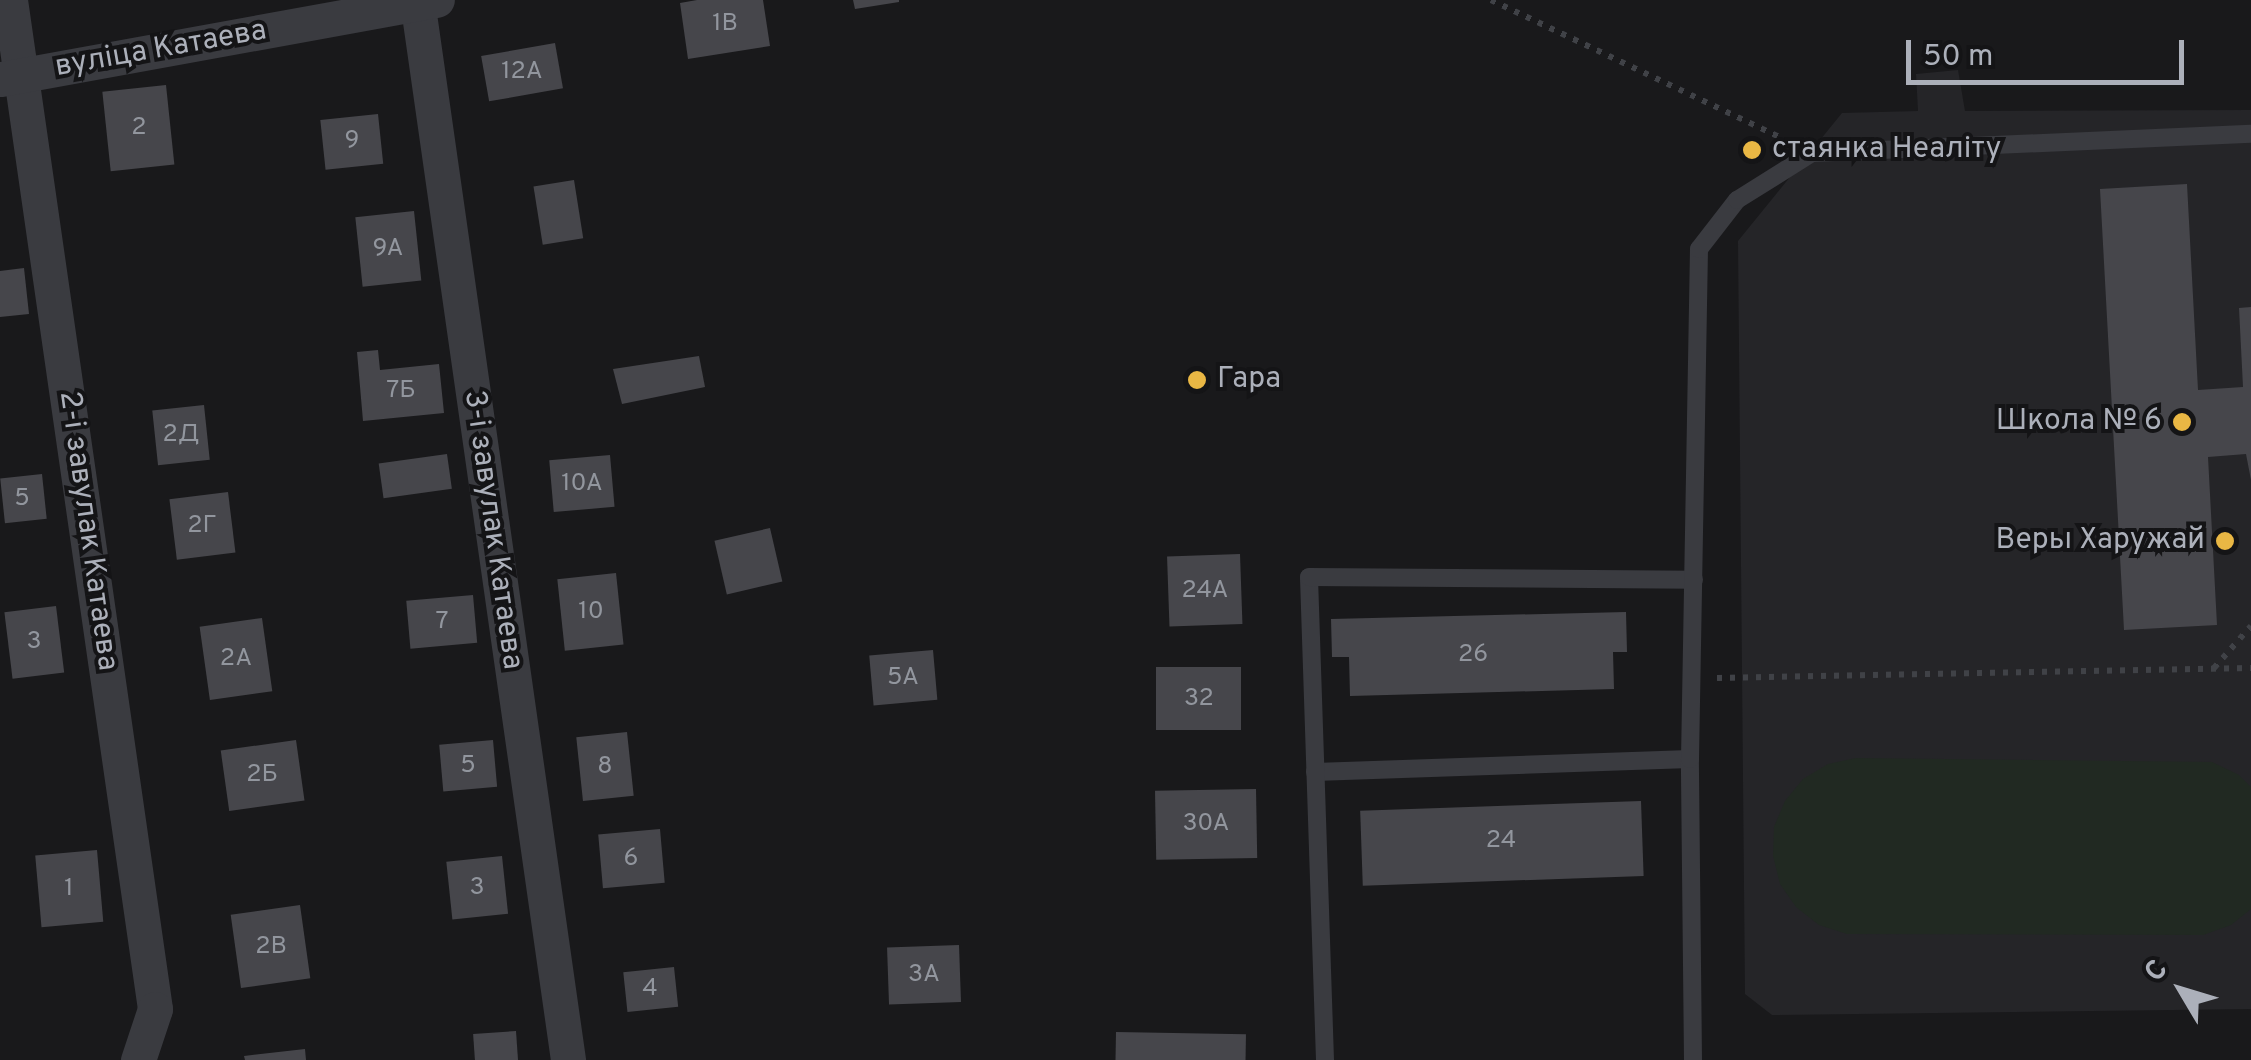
<!DOCTYPE html>
<meta charset="utf-8">
<style>
body{margin:0}
#map{position:relative;width:2251px;height:1060px;overflow:hidden;background:#19191b;font-family:Overpass,sans-serif}
div>[style]{position:absolute}
[style*='--x']{left:calc(var(--x)*1px);top:calc(var(--y)*1px);width:calc(var(--w)*1px);rotate:calc(var(--a)*1deg)}
.built>*{inset:0;background:#252528}
.green>*{inset:0;background:#212922}
.building>*{inset:0;background:#46464b;transform-origin:0 0}
.path>*{height:6px;margin-top:-3px;transform-origin:0;background:repeating-linear-gradient(90deg,#404247 0 5px,transparent 0 13px)}
.lane>*{height:18px;margin:-9px;padding:0 9px;transform-origin:9px;border-radius:9px;background:#3a3b40}
.street>*{height:35px;margin:-17.5px;padding:0 17.5px;transform-origin:17.5px;border-radius:17.5px;background:#3a3b40}
.dots>*{width:28px;height:28px;translate:-50% -50%;box-sizing:border-box;border:5px solid #141416;border-radius:50%}
span{translate:-50% -50%;white-space:nowrap;text-align:center;line-height:1.15;-webkit-text-stroke:8px #141416;paint-order:stroke}
.number-label{font-size:25px;color:#92969e}
.number-label span{-webkit-text-stroke-width:0}
.street-label{font-size:30px;color:#acb0ba}
.poi-label{font-size:30px;color:#acb0ba}
.left{translate:0 -50%;text-align:left}
.right{translate:-100% -50%;text-align:right}
.north{position:absolute;left:2131px;top:940px;width:100px;height:100px;-webkit-text-stroke:8px #141416;paint-order:stroke;rotate:308deg;font-size:28px;font-weight:700;line-height:40px;text-align:center;color:#acb0ba}
.north::after{content:'';display:block;margin:auto;width:35px;height:45px;background:#acb0ba;clip-path:polygon(50% 0,100% 100%,50% 72%,0 100%)}
.scale{position:absolute;left:1906px;top:40px;width:278px;height:45px;box-sizing:border-box;border:5px solid #acb0ba;border-top:0;padding-left:12px;font-size:30px;line-height:35px;white-space:nowrap;color:#acb0ba;-webkit-text-stroke:8px #141416;paint-order:stroke}
</style>
<div id="map">
<div class="built">
<div style="clip-path:polygon(1958px 70px,1965px 111px,2251px 110px,2251px 1009px,1772px 1015px,1745px 994px,1738px 241px,1842px 113px,1918px 111px,1916px 74px)"></div>
</div>
<div class="green">
<div style="clip-path:polygon(1856px 758px,2212px 762px,2239px 775px,2251px 787px,2251px 909px,2231px 925px,2203px 935px,1847px 934px,1819px 925px,1796px 907px,1780px 884px,1773px 856px,1774px 827px,1785px 801px,1803px 779px,1828px 764px)"></div>
</div>
<div class="building">
<div style="clip-path:polygon(697px 0,763px 0,770px 46px,688px 59px,680px 3px)"></div>
<div style="clip-path:polygon(853px 0,899px 0,899px 2px,855px 9px)"></div>
<div style="left:555px;top:43px;width:46px;height:75px;rotate:80deg"></div>
<div style="left:166px;top:85px;width:80px;height:64px;rotate:84deg"></div>
<div style="left:378px;top:114px;width:50px;height:58px;rotate:84deg"></div>
<div style="left:574px;top:180px;width:59px;height:41px;rotate:81deg"></div>
<div style="clip-path:polygon(2187px 184px,2198px 390px,2243px 387px,2239px 308px,2251px 307px,2251px 480px,2246px 454px,2208px 457px,2217px 625px,2124px 630px,2100px 189px)"></div>
<div style="left:414px;top:211px;width:70px;height:59px;rotate:84deg"></div>
<div style="clip-path:polygon(24px 268px,29px 314px,0 317px,0 271px)"></div>
<div style="clip-path:polygon(378px 350px,380px 370px,439px 364px,444px 413px,363px 421px,357px 352px)"></div>
<div style="clip-path:polygon(699px 356px,705px 387px,622px 404px,613px 369px)"></div>
<div style="left:204px;top:405px;width:55px;height:52px;rotate:84deg"></div>
<div style="left:447px;top:454px;width:35px;height:69px;rotate:82deg"></div>
<div style="left:610px;top:455px;width:52px;height:61px;rotate:85deg"></div>
<div style="left:42px;top:474px;width:45px;height:42px;rotate:84deg"></div>
<div style="left:228px;top:492px;width:61px;height:59px;rotate:83deg"></div>
<div style="left:770px;top:528px;width:55px;height:57px;rotate:77deg"></div>
<div style="left:1240px;top:554px;width:70px;height:73px;rotate:88deg"></div>
<div style="left:616px;top:573px;width:72px;height:59px;rotate:84deg"></div>
<div style="left:473px;top:595px;width:48px;height:67px;rotate:85deg"></div>
<div style="left:56px;top:606px;width:67px;height:52px;rotate:83deg"></div>
<div style="clip-path:polygon(1626px 612px,1627px 652px,1613px 652px,1614px 689px,1350px 696px,1349px 657px,1332px 657px,1331px 619px)"></div>
<div style="left:262px;top:618px;width:74px;height:63px;rotate:82deg"></div>
<div style="left:933px;top:650px;width:50px;height:64px;rotate:85deg"></div>
<div style="left:1241px;top:667px;width:63px;height:85px;rotate:90deg"></div>
<div style="left:627px;top:732px;width:64px;height:51px;rotate:84deg"></div>
<div style="left:296px;top:740px;width:61px;height:76px;rotate:82deg"></div>
<div style="left:493px;top:740px;width:47px;height:54px;rotate:85deg"></div>
<div style="left:1256px;top:789px;width:69px;height:101px;rotate:89deg"></div>
<div style="left:1641px;top:801px;width:75px;height:281px;rotate:88deg"></div>
<div style="left:660px;top:829px;width:54px;height:62px;rotate:85deg"></div>
<div style="left:97px;top:850px;width:72px;height:62px;rotate:85deg"></div>
<div style="left:502px;top:856px;width:58px;height:56px;rotate:84deg"></div>
<div style="left:300px;top:905px;width:74px;height:70px;rotate:82deg"></div>
<div style="left:959px;top:945px;width:57px;height:72px;rotate:88deg"></div>
<div style="left:674px;top:967px;width:40px;height:51px;rotate:84deg"></div>
<div style="left:516px;top:1031px;width:29px;height:43px;rotate:86deg"></div>
<div style="left:1116px;top:1032px;width:130px;height:28px;rotate:1deg"></div>
<div style="clip-path:polygon(305px 1049px,306px 1060px,245px 1060px,244px 1056px)"></div>
</div>
<div class="path">
<div style="--x:1491;--y:0;--w:324;--a:25.4"></div>
<div style="--x:2214;--y:668;--w:56;--a:-48.6"></div>
<div style="--x:1717;--y:678;--w:534;--a:-1.07"></div>
</div>
<div class="lane">
<div style="--x:1315;--y:772;--w:375;--a:-2"></div>
<div style="--x:1325;--y:1060;--w:483;--a:-91.9"></div>
<div style="--x:1309;--y:577;--w:385;--a:0.4"></div>
<div style="--x:1693;--y:1060;--w:301;--a:-90.6"></div>
<div style="--x:1690;--y:759;--w:510;--a:-88.99"></div>
<div style="--x:1699;--y:249;--w:62;--a:-52.2"></div>
<div style="--x:1737;--y:200;--w:89;--a:-32.1"></div>
<div style="--x:1812;--y:153;--w:439;--a:-2.5"></div>
</div>
<div class="street">
<div style="--x:10;--y:0;--w:1019;--a:81.82"></div>
<div style="--x:155;--y:1009;--w:54;--a:108.4"></div>
<div style="--x:417;--y:0;--w:1071;--a:81.89"></div>
<div style="--x:1;--y:79;--w:443;--a:-10.3"></div>
</div>
<div class="dots">
<div style="left:1752px;top:150px;background:#e9b744"></div>
<div style="left:1197px;top:380px;background:#e9b744"></div>
<div style="left:2182px;top:422px;background:#e9b744"></div>
<div style="left:2225px;top:541px;background:#e9b744"></div>
</div>
<div class="number-label">
<span style="left:725px;top:24px">1В</span>
<span style="left:522px;top:72px">12А</span>
<span style="left:139px;top:128px">2</span>
<span style="left:352px;top:141px">9</span>
<span style="left:388px;top:249px">9А</span>
<span style="left:401px;top:391px">7Б</span>
<span style="left:181px;top:435px">2Д</span>
<span style="left:582px;top:484px">10А</span>
<span style="left:22px;top:499px">5</span>
<span style="left:202px;top:526px">2Г</span>
<span style="left:1205px;top:591px">24А</span>
<span style="left:591px;top:612px">10</span>
<span style="left:442px;top:622px">7</span>
<span style="left:34px;top:642px">3</span>
<span style="left:1473px;top:655px">26</span>
<span style="left:236px;top:659px">2А</span>
<span style="left:903px;top:678px">5А</span>
<span style="left:1199px;top:699px">32</span>
<span style="left:468px;top:766px">5</span>
<span style="left:605px;top:767px">8</span>
<span style="left:262px;top:775px">2Б</span>
<span style="left:1206px;top:824px">30А</span>
<span style="left:1501px;top:841px">24</span>
<span style="left:631px;top:859px">6</span>
<span style="left:477px;top:888px">3</span>
<span style="left:69px;top:889px">1</span>
<span style="left:271px;top:947px">2В</span>
<span style="left:924px;top:975px">3А</span>
<span style="left:650px;top:989px">4</span>
</div>
<div class="street-label">
<span style="left:161px;top:50px;rotate:-10deg">вуліца Катаева</span>
<span style="left:492px;top:530px;rotate:82deg">3-і завулак Катаева</span>
<span style="left:87px;top:531px;rotate:82deg">2-і завулак Катаева</span>
</div>
<div class="poi-label">
<span class="left" style="left:1772px;top:150px">стаянка Неаліту</span>
<span class="left" style="left:1217px;top:380px">Гара</span>
<span class="right" style="left:2162px;top:422px">Школа № 6</span>
<span class="right" style="left:2205px;top:541px">Веры Харужай</span>
</div>
<div class="north">С</div>
<div class="scale">50 m</div>
</div>
